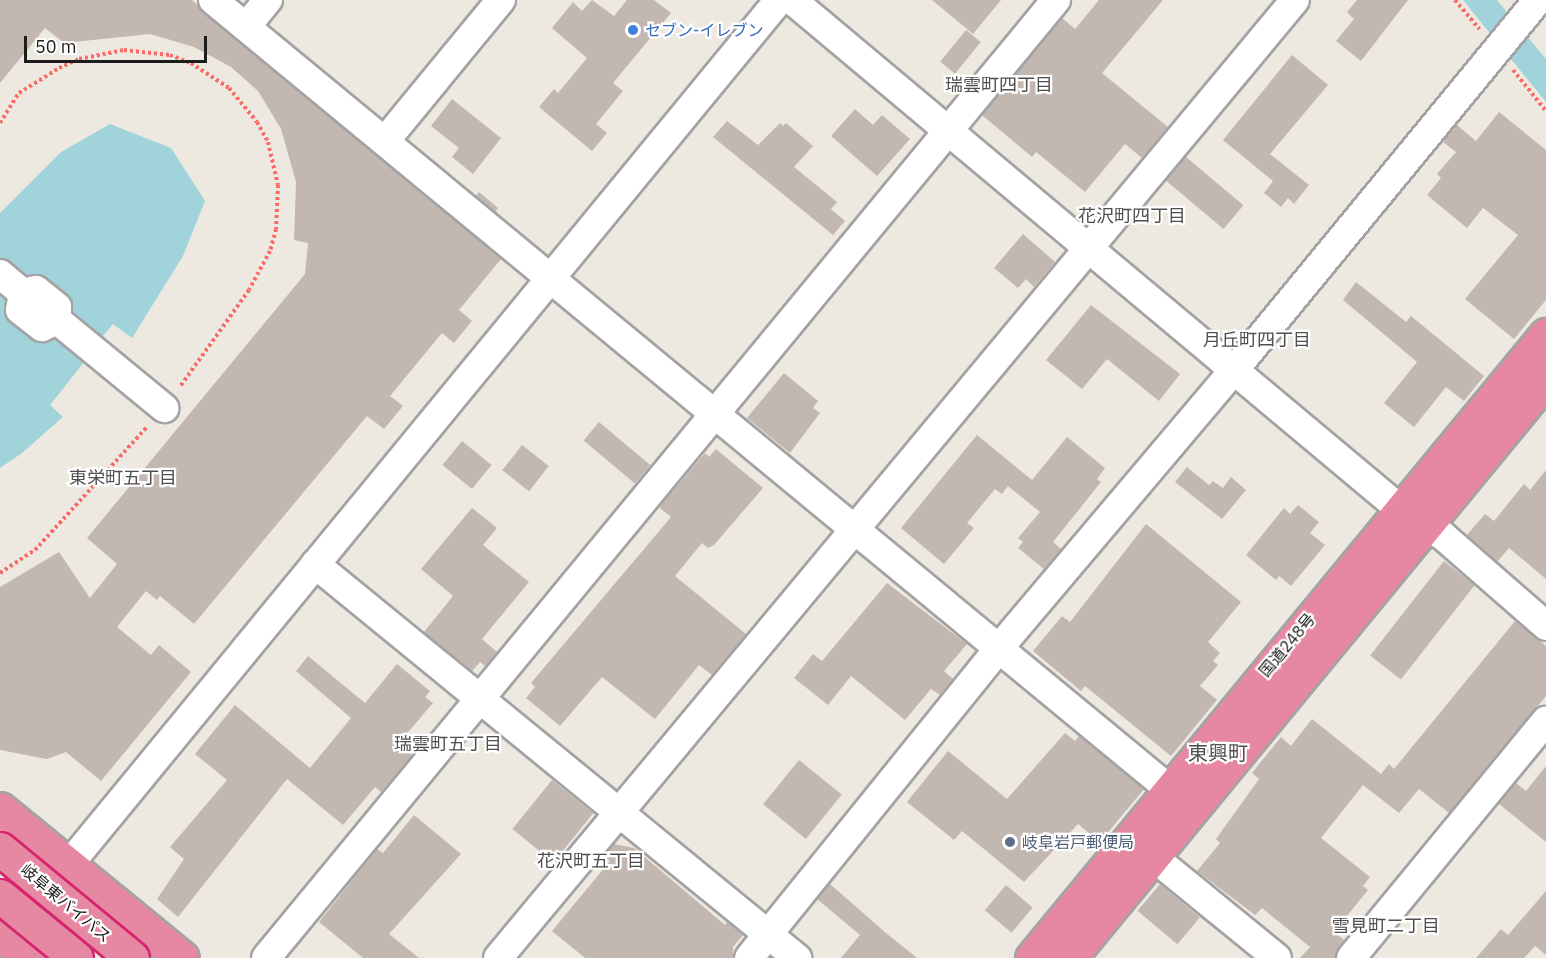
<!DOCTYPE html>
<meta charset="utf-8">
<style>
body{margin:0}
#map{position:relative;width:1546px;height:958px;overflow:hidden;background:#ede9e1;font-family:"IBM Plex Sans","Noto Sans JP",sans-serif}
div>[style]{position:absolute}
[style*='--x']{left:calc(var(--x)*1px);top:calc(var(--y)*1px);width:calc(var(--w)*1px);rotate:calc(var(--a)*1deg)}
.water>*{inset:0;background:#a1d3db}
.building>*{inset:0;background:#c2b8b1;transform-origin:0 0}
.path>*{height:4px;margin-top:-2px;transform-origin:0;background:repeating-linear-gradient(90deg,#f96b67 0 3px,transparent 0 6px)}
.roads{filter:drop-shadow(2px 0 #a3a3a3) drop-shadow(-2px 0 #a3a3a3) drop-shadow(0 2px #a3a3a3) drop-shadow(0 -2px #a3a3a3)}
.minor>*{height:28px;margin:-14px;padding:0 14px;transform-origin:14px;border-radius:14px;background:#fff}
.highway>*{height:33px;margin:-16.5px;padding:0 16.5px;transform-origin:16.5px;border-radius:16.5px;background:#e688a1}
.bridges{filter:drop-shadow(2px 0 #d6246e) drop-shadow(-2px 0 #d6246e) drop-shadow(0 2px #d6246e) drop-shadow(0 -2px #d6246e)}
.highway-bridge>*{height:33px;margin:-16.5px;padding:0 16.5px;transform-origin:16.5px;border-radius:16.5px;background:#e688a1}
.dots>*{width:16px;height:16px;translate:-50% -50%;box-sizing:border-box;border:3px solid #fff;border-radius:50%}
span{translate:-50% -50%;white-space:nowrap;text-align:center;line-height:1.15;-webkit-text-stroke:4.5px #fff;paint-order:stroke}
.shop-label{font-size:16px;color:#366cbe}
.left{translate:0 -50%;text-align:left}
.street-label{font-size:16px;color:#1c1c1c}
.service-label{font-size:16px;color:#4e5e75}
.neighbourhood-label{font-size:18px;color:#4f4f4f}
.quarter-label{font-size:20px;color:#4f4f4f}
.scale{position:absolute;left:24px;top:36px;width:183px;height:27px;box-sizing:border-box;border:3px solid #1c1c1c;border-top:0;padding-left:8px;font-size:18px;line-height:21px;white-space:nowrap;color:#1c1c1c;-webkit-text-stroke:4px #fff;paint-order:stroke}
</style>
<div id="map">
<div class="water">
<div style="clip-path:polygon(1463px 0,1497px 0,1546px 59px,1546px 102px)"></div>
<div style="clip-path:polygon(110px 124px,171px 148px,205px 201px,183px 256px,132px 338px,113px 324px,97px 343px,0 266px,0 213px,61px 152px)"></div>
<div style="clip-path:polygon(0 283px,89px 356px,50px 405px,63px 417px,22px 453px,0 468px)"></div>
</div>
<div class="building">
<div style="clip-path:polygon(0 0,192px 0,501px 259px,459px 310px,472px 321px,454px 343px,442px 333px,390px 396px,403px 406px,384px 429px,367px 416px,194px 624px,160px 596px,157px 600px,146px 591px,117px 627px,151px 655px,159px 645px,191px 672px,101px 781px,66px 752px,47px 759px,0 750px,0 587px,59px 552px,90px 598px,117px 564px,87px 538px,305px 274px,308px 243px,294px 240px,296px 182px,281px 129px,258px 91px,231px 67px,194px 47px,150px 34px,64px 43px,45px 28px,0 83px)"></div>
<div style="clip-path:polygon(592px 0,614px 16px,627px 0,654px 0,671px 13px,613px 83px,623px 91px,596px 124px,607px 133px,592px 151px,539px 107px,554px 89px,558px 93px,587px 58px,552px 28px,573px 2px,582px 11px)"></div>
<div style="clip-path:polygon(932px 0,1001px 0,973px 34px)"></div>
<div style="clip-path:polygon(1099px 0,1163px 0,1102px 73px,1168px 127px,1142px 158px,1125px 144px,1085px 192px,1036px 152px,1032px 157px,982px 115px,1062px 18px,1075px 29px)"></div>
<div style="clip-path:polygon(1357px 0,1408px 0,1361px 61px,1336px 41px,1354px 19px,1347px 12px)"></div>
<div style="left:966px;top:30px;width:19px;height:41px;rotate:39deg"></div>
<div style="clip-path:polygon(1292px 55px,1328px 85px,1270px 154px,1309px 185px,1294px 204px,1288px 198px,1281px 207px,1264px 193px,1273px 181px,1223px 140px)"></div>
<div style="clip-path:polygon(452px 99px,501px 138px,473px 174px,452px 157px,459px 148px,431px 126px)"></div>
<div style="clip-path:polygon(855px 109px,873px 125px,882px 115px,910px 139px,877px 176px,831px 136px)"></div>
<div style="clip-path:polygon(1499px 112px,1546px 150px,1546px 300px,1514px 339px,1465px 299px,1518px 235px,1483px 208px,1467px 228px,1427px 195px,1441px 178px,1437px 174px,1456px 152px,1443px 142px,1457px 125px,1476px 141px)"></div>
<div style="clip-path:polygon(727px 121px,758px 145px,780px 123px,783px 126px,786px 123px,813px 146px,794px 167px,837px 202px,831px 209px,845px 221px,833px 235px,713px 137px)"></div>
<div style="left:1186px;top:157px;width:75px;height:31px;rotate:40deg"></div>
<div style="left:479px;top:192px;width:25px;height:5px;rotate:40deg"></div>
<div style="clip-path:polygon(1023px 234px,1055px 262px,1034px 287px,1026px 279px,1018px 288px,994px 268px)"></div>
<div style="clip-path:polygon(1356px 282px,1406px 322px,1411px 316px,1484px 376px,1464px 401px,1446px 387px,1414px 427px,1384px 403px,1417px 362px,1343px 300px)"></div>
<div style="clip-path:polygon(1091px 305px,1180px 374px,1159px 401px,1107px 359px,1082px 389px,1046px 360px)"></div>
<div style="clip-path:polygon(784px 373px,818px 401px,813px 408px,820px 413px,790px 453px,747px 418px)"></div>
<div style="left:599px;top:422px;width:67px;height:24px;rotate:40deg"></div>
<div style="clip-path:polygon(977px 435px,1032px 480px,1067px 437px,1105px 468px,1097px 479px,1101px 482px,1053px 542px,1061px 549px,1044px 569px,1018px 548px,1023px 542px,1018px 538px,1040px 512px,1008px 486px,1002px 494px,995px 489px,967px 523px,974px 528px,944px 564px,901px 528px)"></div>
<div style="left:462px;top:441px;width:38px;height:31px;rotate:39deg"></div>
<div style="left:522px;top:445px;width:34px;height:32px;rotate:38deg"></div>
<div style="clip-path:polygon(716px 449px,763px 488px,714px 545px,708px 548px,702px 543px,675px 576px,746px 634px,712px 675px,699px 665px,655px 719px,602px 677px,560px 726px,526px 698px,535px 687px,531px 683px,671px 517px,660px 508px,661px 505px,705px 453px,709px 457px)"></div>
<div style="clip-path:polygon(1187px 467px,1209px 485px,1213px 481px,1223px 488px,1231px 477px,1246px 490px,1222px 519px,1175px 482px)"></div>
<div style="clip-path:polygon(1546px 470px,1546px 579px,1509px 548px,1497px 562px,1467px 535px,1485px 514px,1494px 521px,1524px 484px,1530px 490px)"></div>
<div style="clip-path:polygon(1298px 505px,1319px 522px,1310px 533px,1325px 545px,1291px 586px,1279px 576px,1276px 580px,1246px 555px,1284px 508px,1290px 514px)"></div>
<div style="clip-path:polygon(472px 508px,497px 528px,483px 545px,529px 582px,482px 639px,497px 652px,485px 666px,480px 662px,472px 671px,424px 632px,453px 596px,421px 569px)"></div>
<div style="clip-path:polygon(1146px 524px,1241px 602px,1208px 642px,1220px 653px,1213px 661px,1218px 665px,1200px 686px,1217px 700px,1171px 756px,1085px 686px,1081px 691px,1033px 651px,1062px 616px,1070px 622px)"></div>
<div style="left:1444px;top:561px;width:39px;height:120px;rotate:38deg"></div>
<div style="clip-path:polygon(887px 583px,967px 644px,944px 671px,953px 679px,940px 695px,931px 689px,905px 720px,851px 676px,828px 705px,794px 678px,813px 654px,822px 661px)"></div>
<div style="clip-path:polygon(1515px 621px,1546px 646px,1546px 696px,1449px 813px,1419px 789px,1399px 813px,1363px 785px,1321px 838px,1370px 877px,1363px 886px,1368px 890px,1334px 932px,1344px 940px,1335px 958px,1300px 958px,1310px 947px,1262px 908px,1255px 915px,1197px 871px,1220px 843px,1216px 839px,1259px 779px,1252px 773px,1281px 737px,1291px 746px,1312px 719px,1381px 774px,1389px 764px,1394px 769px)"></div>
<div style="clip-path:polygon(308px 656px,365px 703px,397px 664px,430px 691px,425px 697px,433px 703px,398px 744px,412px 755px,381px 792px,375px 787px,343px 825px,287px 779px,178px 917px,157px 899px,184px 859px,170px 847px,227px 780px,195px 754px,235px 705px,310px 768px,351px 718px,296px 671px)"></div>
<div style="clip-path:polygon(1065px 733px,1075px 741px,1079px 736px,1144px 789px,1100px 842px,1078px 824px,1024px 882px,962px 831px,954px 840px,907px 802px,948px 751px,1007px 799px)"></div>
<div style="left:799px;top:760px;width:55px;height:57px;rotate:39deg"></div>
<div style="clip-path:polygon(1546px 766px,1546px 842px,1499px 804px,1516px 783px,1526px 791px)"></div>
<div style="left:552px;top:780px;width:53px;height:63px;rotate:39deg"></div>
<div style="clip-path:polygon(414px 815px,461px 854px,389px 934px,419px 958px,363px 958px,319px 922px,377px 849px,383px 853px)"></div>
<div style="clip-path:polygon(614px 844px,634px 848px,725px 925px,727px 922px,743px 935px,733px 947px,733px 958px,585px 958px,552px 931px,610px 861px,604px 856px)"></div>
<div style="clip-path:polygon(830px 884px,886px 933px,917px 958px,841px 958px,860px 935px,817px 899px)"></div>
<div style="left:1160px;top:884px;width:52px;height:35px;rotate:40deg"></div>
<div style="left:1006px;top:885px;width:35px;height:33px;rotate:40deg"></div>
<div style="clip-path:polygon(1546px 891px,1546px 955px,1535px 946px,1524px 958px,1476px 958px,1501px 929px,1508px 935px)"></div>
</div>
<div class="path">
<div style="--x:1455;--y:0;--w:38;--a:50"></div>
<div style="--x:1513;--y:70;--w:53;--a:51.2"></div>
<div style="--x:0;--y:123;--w:36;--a:-58"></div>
<div style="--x:19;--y:93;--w:47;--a:-32"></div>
<div style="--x:59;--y:68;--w:22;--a:-24"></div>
<div style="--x:79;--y:59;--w:46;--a:-11.3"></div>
<div style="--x:124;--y:50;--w:46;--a:6.2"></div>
<div style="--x:170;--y:55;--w:22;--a:21"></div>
<div style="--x:191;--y:63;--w:45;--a:33.3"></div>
<div style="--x:229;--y:88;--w:44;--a:50.5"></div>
<div style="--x:257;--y:122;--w:23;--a:61"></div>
<div style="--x:268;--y:142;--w:44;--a:76.9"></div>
<div style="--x:278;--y:185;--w:44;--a:92.6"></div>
<div style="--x:276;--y:229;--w:23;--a:105"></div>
<div style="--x:270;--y:251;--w:44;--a:118.3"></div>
<div style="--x:249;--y:290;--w:120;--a:125.5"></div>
<div style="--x:0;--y:573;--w:42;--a:-33.3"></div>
<div style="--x:35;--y:550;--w:168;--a:-47.7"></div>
</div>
<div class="roads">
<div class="minor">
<div style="--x:213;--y:0;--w:1238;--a:39.53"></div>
<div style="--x:792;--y:0;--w:793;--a:39.94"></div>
<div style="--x:1400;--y:509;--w:51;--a:32.1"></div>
<div style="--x:1443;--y:536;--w:137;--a:41.1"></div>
<div style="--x:246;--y:27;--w:35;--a:-51"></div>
<div style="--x:385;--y:141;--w:183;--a:-50.6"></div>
<div style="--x:0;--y:274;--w:30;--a:40"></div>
<div style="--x:23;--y:293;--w:13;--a:-13"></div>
<div style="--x:36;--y:290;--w:27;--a:39"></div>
<div style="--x:57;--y:307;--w:13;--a:90"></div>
<div style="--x:57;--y:320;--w:139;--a:39.4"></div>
<div style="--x:23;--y:293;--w:17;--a:100"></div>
<div style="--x:20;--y:310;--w:28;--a:38"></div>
<div style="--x:42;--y:327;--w:17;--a:-25"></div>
<div style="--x:315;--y:564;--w:623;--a:39.26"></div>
<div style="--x:1152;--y:856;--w:161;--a:39.2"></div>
<div style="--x:11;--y:935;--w:1210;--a:-50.6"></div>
<div style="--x:266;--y:958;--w:1242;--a:-50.49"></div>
<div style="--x:498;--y:958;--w:1246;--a:-50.24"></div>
<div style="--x:749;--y:958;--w:398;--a:-51.1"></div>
<div style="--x:999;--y:648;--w:364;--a:-49.8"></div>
<div style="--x:1234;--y:370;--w:479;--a:-50.6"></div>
<div style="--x:1351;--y:958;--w:307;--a:-50.6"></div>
</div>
<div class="highway">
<div style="--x:0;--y:809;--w:235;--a:39.3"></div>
<div style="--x:0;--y:934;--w:38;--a:39"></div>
<div style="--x:1032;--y:958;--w:808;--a:-50.48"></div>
<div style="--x:1069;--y:958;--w:750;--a:-50.52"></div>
</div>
</div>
<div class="bridges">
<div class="highway-bridge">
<div style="--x:0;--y:849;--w:171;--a:39.5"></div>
<div style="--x:0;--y:896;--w:98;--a:39.2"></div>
</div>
</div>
<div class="dots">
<div style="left:633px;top:30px;background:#3f7fe0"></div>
<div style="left:1010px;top:842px;background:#5c6f8a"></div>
</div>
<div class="shop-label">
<span class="left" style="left:645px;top:30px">セブン-イレブン</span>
</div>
<div class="street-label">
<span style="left:1287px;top:645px;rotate:-50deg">国道248号</span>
<span style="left:66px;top:903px;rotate:40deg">岐阜東バイパス</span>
</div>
<div class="service-label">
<span class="left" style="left:1022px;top:842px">岐阜岩戸郵便局</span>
</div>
<div class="neighbourhood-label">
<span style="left:999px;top:85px">瑞雲町四丁目</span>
<span style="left:1132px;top:216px">花沢町四丁目</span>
<span style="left:1257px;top:340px">月丘町四丁目</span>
<span style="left:123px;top:478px">東栄町五丁目</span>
<span style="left:448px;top:744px">瑞雲町五丁目</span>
<span style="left:591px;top:861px">花沢町五丁目</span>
<span style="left:1386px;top:926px">雪見町二丁目</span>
</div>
<div class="quarter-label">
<span style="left:1218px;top:752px">東興町</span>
</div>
<div class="scale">50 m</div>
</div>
